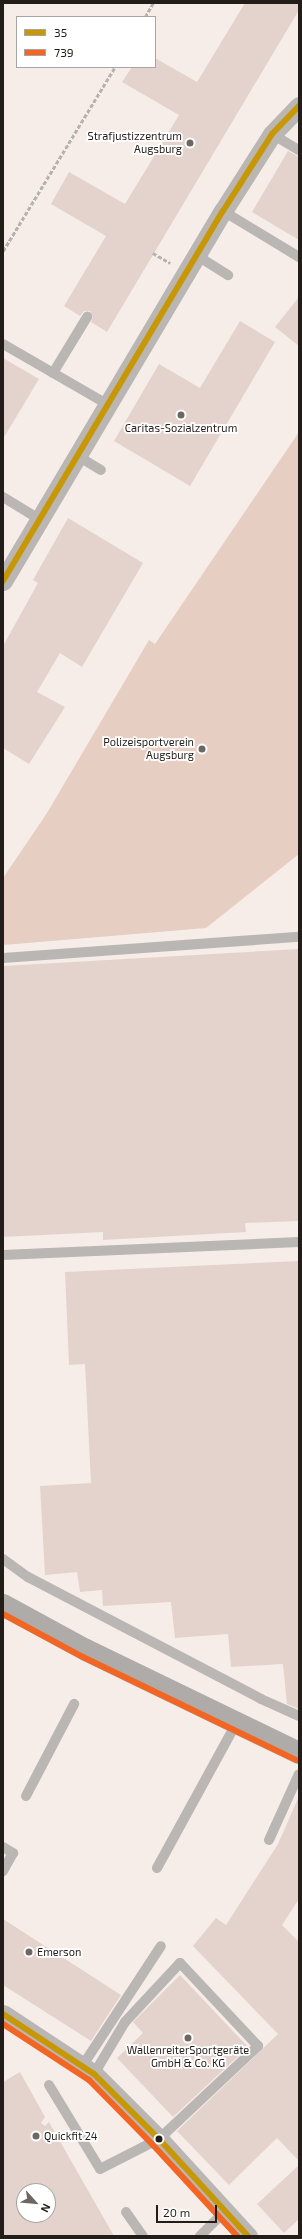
<!DOCTYPE html>
<meta charset="utf-8">
<style>
body{margin:0}
#map{position:relative;width:302px;height:2239px;overflow:hidden;background:#f6ede9;font-family:"Exo 2",sans-serif}
div>[style]{position:absolute}
[style*='--x']{left:calc(var(--x)*1px);top:calc(var(--y)*1px);width:calc(var(--w)*1px);rotate:calc(var(--a)*1deg)}
.green>*{inset:0;background:#e6cec3}
.building>*{inset:0;background:#e3d3cc}
.path>*{height:2.5px;margin-top:-1.25px;transform-origin:0;background:repeating-linear-gradient(90deg,#b5b2b0 0 4px,transparent 0 6px)}
.service>*{height:10px;margin:-5px;padding:0 5px;transform-origin:5px;border-radius:5px;background:#b9b6b4}
.minor>*{height:19px;margin:-9.5px;padding:0 9.5px;transform-origin:9.5px;border-radius:9.5px;background:#b9b6b4}
.secondary>*{height:22px;margin:-11px;padding:0 11px;transform-origin:11px;border-radius:11px;background:#afaba8}
.bus-1>*{height:6px;margin:-3px;padding:0 3px;transform-origin:3px;border-radius:3px;background:#c89706}
.bus-2>*{height:6px;margin:-3px;padding:0 3px;transform-origin:3px;border-radius:3px;background:#f26522}
.dots>*{width:11px;height:11px;translate:-50% -50%;box-sizing:border-box;border:2px solid #fff;border-radius:50%}
span{translate:-50% -50%;white-space:nowrap;text-align:center;line-height:1.15;-webkit-text-stroke:3.5px #fff;paint-order:stroke}
.poi-label{font-size:11px;color:#231d1a}
.right{translate:-100% -50%;text-align:right}
.left{translate:0 -50%;text-align:left}
.frame{position:absolute;inset:0;border:4px solid #231d1a;pointer-events:none}
.legend{position:absolute;left:16px;top:16px;width:140px;height:52px;box-sizing:border-box;background:#fff;border:1px solid #a7a5a3;margin:0;padding:5px 7px;list-style:none;font-size:12px;color:#231d1a}
.legend li{display:flex;align-items:center;gap:8px;height:20px}
.legend b{width:20px;border:1px solid #a7a5a3}
.north{position:absolute;left:16px;top:2183px;width:40px;height:40px;box-sizing:border-box;background:#fff;border:1px solid #a7a5a3;border-radius:50%;rotate:117deg;font-size:11px;font-weight:700;line-height:16px;text-align:center;color:#231d1a}
.north::after{content:'';display:block;margin:auto;width:14px;height:18px;background:#6d6662;clip-path:polygon(50% 0,100% 100%,50% 72%,0 100%)}
.scale{position:absolute;left:156px;top:2205px;width:61px;height:18px;box-sizing:border-box;border:2px solid #231d1a;border-top:0;padding-left:5px;font-size:12px;line-height:14px;white-space:nowrap;color:#231d1a;-webkit-text-stroke:3px #fff;paint-order:stroke}
</style>
<div id="map">
<div class="green">
<div style="clip-path:polygon(299px 432px,299px 854px,206px 928px,3px 945px,3px 878px,47px 813px,149px 640px,155px 644px)"></div>
</div>
<div class="building">
<div style="clip-path:polygon(245px 3px,299px 3px,299px 10px,107px 332px,91px 322px,93px 317px,90px 311px,84px 311px,80px 316px,64px 306px,106px 236px,51px 204px,69px 172px,125px 204px,179px 115px,122px 82px,132px 67px,155px 67px,155px 58px,197px 82px)"></div>
<div style="clip-path:polygon(288px 151px,299px 157px,299px 240px,252px 212px)"></div>
<div style="clip-path:polygon(299px 297px,299px 346px,275px 327px)"></div>
<div style="clip-path:polygon(240px 321px,275px 342px,190px 486px,114px 441px,159px 364px,200px 388px)"></div>
<div style="clip-path:polygon(3px 358px,39px 379px,3px 439px)"></div>
<div style="clip-path:polygon(68px 518px,143px 563px,82px 667px,60px 653px,37px 692px,65px 707px,29px 764px,3px 748px,3px 646px,38px 583px,33px 580px)"></div>
<div style="clip-path:polygon(299px 949px,299px 1221px,245px 1223px,246px 1232px,103px 1240px,103px 1232px,3px 1237px,3px 966px)"></div>
<div style="clip-path:polygon(299px 1261px,299px 1709px,287px 1704px,283px 1664px,231px 1667px,228px 1634px,175px 1638px,171px 1602px,103px 1606px,102px 1590px,80px 1592px,77px 1572px,45px 1575px,40px 1486px,91px 1483px,85px 1364px,69px 1365px,65px 1272px)"></div>
<div style="clip-path:polygon(299px 1796px,299px 1899px,282px 1925px,299px 1942px,299px 2161px,277px 2138px,229px 2185px,177px 2131px,278px 2034px,193px 1946px,216px 1918px,226px 1925px,278px 1844px)"></div>
<div style="clip-path:polygon(3px 1919px,121px 1995px,91px 2041px,3px 1985px)"></div>
<div style="clip-path:polygon(180px 1975px,248px 2047px,173px 2117px,117px 2058px,143px 2033px,133px 2022px)"></div>
<div style="clip-path:polygon(evenodd,20px 2072px,45px 2117px,41px 2123px,45px 2126px,49px 2122px,114px 2236px,3px 2236px,3px 2082px,20px 2072px,24px 2191px,48px 2191px,48px 2215px,24px 2215px,24px 2191px)"></div>
<div style="clip-path:polygon(299px 2165px,299px 2219px,284px 2233px,257px 2204px)"></div>
</div>
<div class="path">
<div style="--x:145;--y:17;--w:16;--a:-60"></div>
<div style="--x:3;--y:251;--w:215;--a:-58.7"></div>
<div style="--x:153;--y:253;--w:20;--a:30"></div>
</div>
<div class="service">
<div style="--x:272;--y:134;--w:31;--a:31"></div>
<div style="--x:223;--y:211;--w:89;--a:31.2"></div>
<div style="--x:196;--y:255;--w:38;--a:32"></div>
<div style="--x:3;--y:344;--w:120;--a:30"></div>
<div style="--x:53;--y:373;--w:66;--a:-58.7"></div>
<div style="--x:76;--y:455;--w:29;--a:31"></div>
<div style="--x:3;--y:497;--w:42;--a:31.4"></div>
<div style="--x:3;--y:958;--w:297;--a:-4.1"></div>
<div style="--x:3;--y:1255;--w:296;--a:-2.5"></div>
<div style="--x:3;--y:1559;--w:31;--a:36"></div>
<div style="--x:28;--y:1577;--w:263;--a:27.6"></div>
<div style="--x:261;--y:1699;--w:42;--a:24.1"></div>
<div style="--x:26;--y:1796;--w:104;--a:-62.4"></div>
<div style="--x:269;--y:1840;--w:72;--a:-65.6"></div>
<div style="--x:3;--y:1847;--w:12;--a:31"></div>
<div style="--x:13;--y:1853;--w:21;--a:119"></div>
<div style="--x:157;--y:1868;--w:164;--a:-61.3"></div>
<div style="--x:83;--y:2065;--w:142;--a:-56.8"></div>
<div style="--x:49;--y:2085;--w:98;--a:58.7"></div>
<div style="--x:100;--y:2169;--w:66;--a:-27"></div>
<div style="--x:159;--y:2139;--w:136;--a:-43.2"></div>
<div style="--x:258;--y:2046;--w:114;--a:-133.2"></div>
<div style="--x:180;--y:1963;--w:81;--a:133"></div>
<div style="--x:125;--y:2022;--w:61;--a:120.8"></div>
<div style="--x:126;--y:2212;--w:29;--a:55"></div>
<div style="--x:200;--y:2236;--w:35;--a:-45"></div>
</div>
<div class="minor">
<div style="--x:3;--y:581;--w:430;--a:-59.3"></div>
<div style="--x:223;--y:211;--w:91;--a:-57.5"></div>
<div style="--x:272;--y:134;--w:39;--a:-46"></div>
<div style="--x:3;--y:2014;--w:109;--a:33.4"></div>
<div style="--x:94;--y:2074;--w:92;--a:45"></div>
<div style="--x:159;--y:2139;--w:132;--a:47.5"></div>
</div>
<div class="secondary">
<div style="--x:3;--y:1605;--w:94;--a:28.5"></div>
<div style="--x:86;--y:1650;--w:237;--a:25.8"></div>
</div>
<div class="bus-1">
<div style="--x:3;--y:581;--w:430;--a:-59.3"></div>
<div style="--x:223;--y:211;--w:91;--a:-57.5"></div>
<div style="--x:272;--y:134;--w:39;--a:-46"></div>
<div style="--x:3;--y:2014;--w:109;--a:33.4"></div>
<div style="--x:94;--y:2074;--w:92;--a:45"></div>
<div style="--x:159;--y:2139;--w:132;--a:47.5"></div>
</div>
<div class="bus-2">
<div style="--x:3;--y:1614;--w:91;--a:28.3"></div>
<div style="--x:83;--y:1657;--w:237;--a:25.8"></div>
<div style="--x:3;--y:2024;--w:103;--a:33.1"></div>
<div style="--x:89;--y:2080;--w:91;--a:45.4"></div>
<div style="--x:153;--y:2145;--w:124;--a:47.3"></div>
</div>
<div class="dots">
<div style="left:190px;top:143px;background:#6d6662"></div>
<div style="left:181px;top:415px;background:#6d6662"></div>
<div style="left:202px;top:749px;background:#6d6662"></div>
<div style="left:29px;top:1952px;background:#6d6662"></div>
<div style="left:188px;top:2038px;background:#6d6662"></div>
<div style="left:36px;top:2136px;background:#6d6662"></div>
<div style="left:159px;top:2139px;background:#231d1a"></div>
</div>
<div class="poi-label">
<span class="right" style="left:182px;top:143px">Strafjustizzentrum<br>Augsburg</span>
<span style="left:181px;top:428px">Caritas-Sozialzentrum</span>
<span class="right" style="left:194px;top:749px">Polizeisportverein<br>Augsburg</span>
<span class="left" style="left:37px;top:1952px">Emerson</span>
<span style="left:188px;top:2057px">WallenreiterSportgeräte<br>GmbH &amp; Co. KG</span>
<span class="left" style="left:44px;top:2136px">Quickfit 24</span>
</div>
<div class="frame"></div>
<ul class="legend">
<li><b style="height:5px;background:#c89706"></b>35</li>
<li><b style="height:5px;background:#f26522"></b>739</li>
</ul>
<div class="north">N</div>
<div class="scale">20 m</div>
</div>
